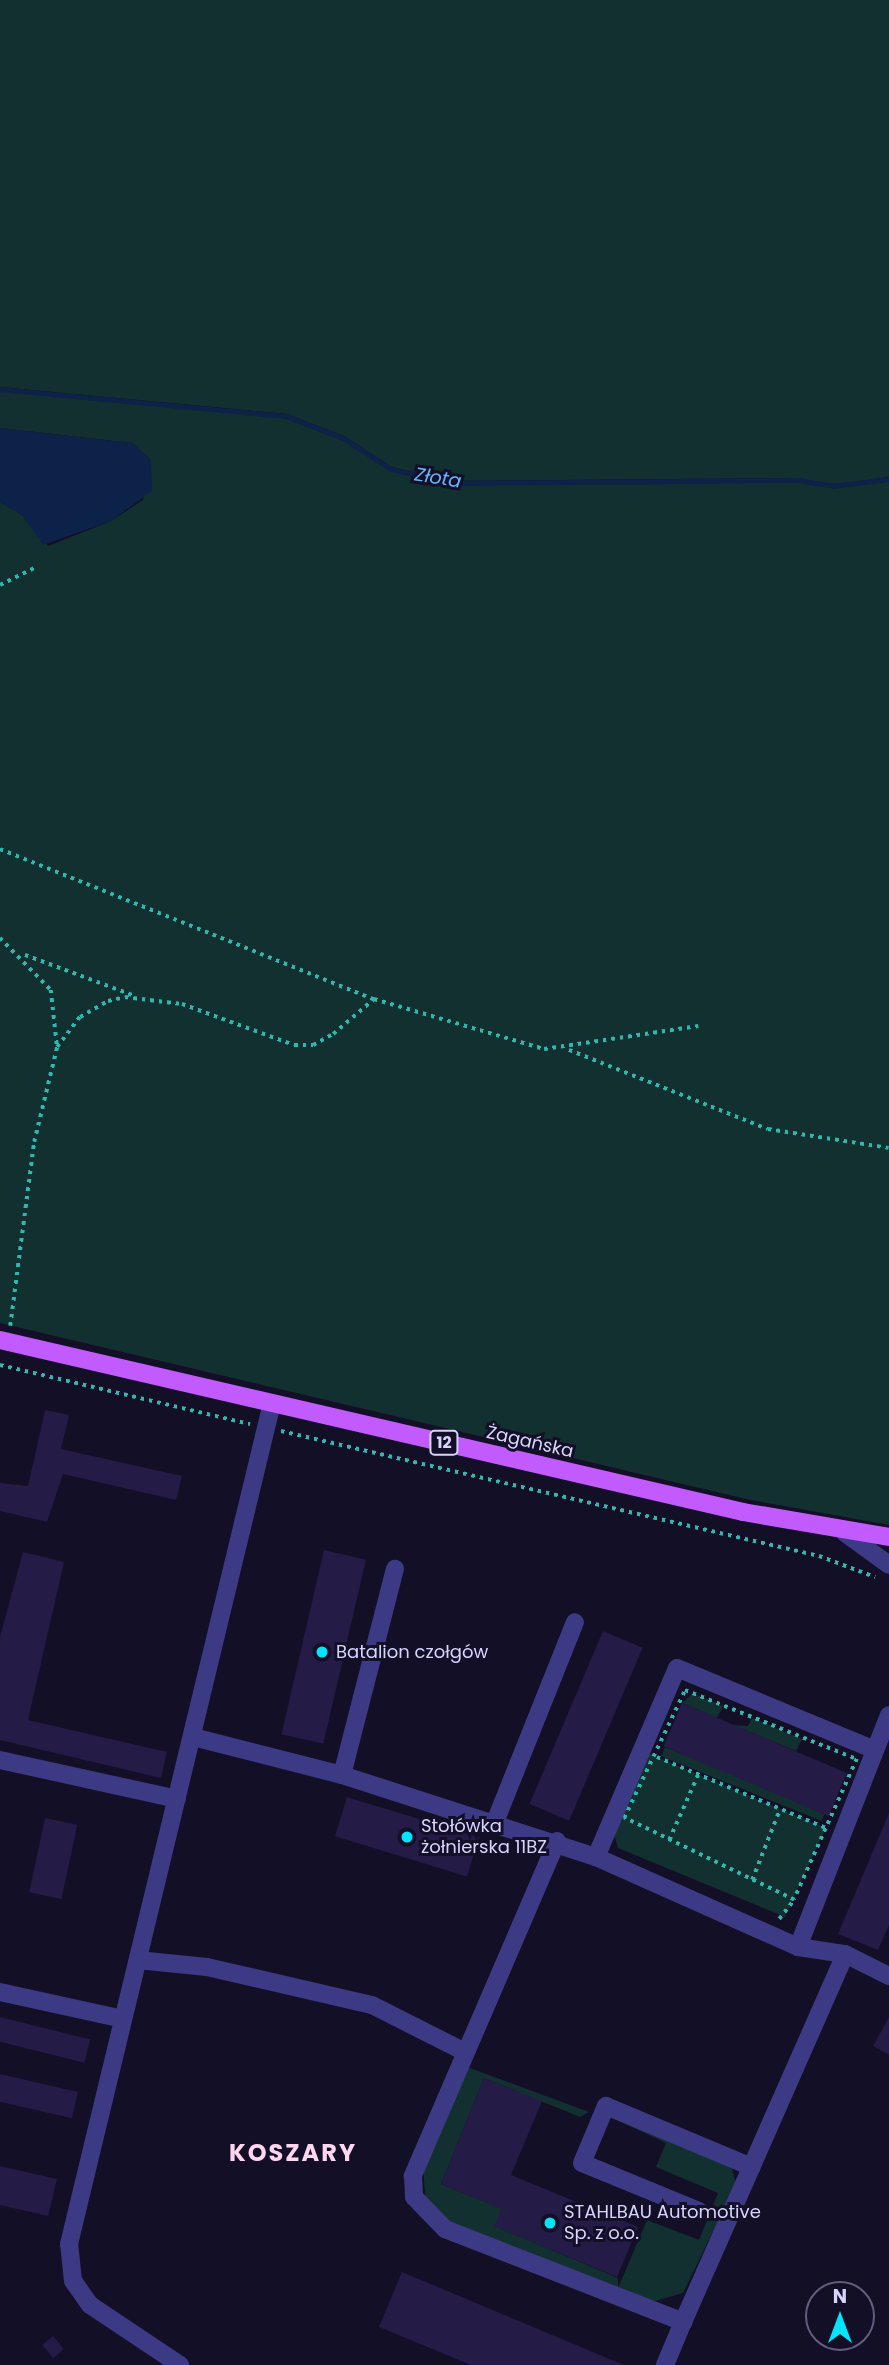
<!DOCTYPE html>
<meta charset="utf-8">
<style>
body{margin:0}
#map{position:relative;width:889px;height:2365px;overflow:hidden;background:#130f26;font-family:Poppins,sans-serif}
div>[style]{position:absolute}
[style*='--x']{left:calc(var(--x)*1px);top:calc(var(--y)*1px);width:calc(var(--w)*1px);rotate:calc(var(--a)*1deg)}
.green>*{inset:0;background:#12302f;transform-origin:0 0}
.water>*{inset:0;background:#0c2248}
.stream>*{height:5px;margin:-2.5px;padding:0 2.5px;transform-origin:2.5px;border-radius:2.5px;background:#0c2248}
.building>*{inset:0;background:#241b47;transform-origin:0 0}
.path>*{height:3.5px;margin-top:-1.75px;transform-origin:0;background:repeating-linear-gradient(90deg,#2fb8b0 0 3.5px,transparent 0 8.5px)}
.minor>*{height:18px;margin:-9px;padding:0 9px;transform-origin:9px;border-radius:9px;background:#3d3a85}
.major>*{height:18px;margin:-9px;padding:0 9px;transform-origin:9px;border-radius:9px;background:#c25bff}
.dots>*{width:19px;height:19px;translate:-50% -50%;box-sizing:border-box;border:4px solid #130f26;border-radius:50%}
span{translate:-50% -50%;white-space:nowrap;text-align:center;line-height:1.15;-webkit-text-stroke:6px #130f26;paint-order:stroke}
.shield-label span{padding:2px 5px;background:#130f26;border:2px solid;border-radius:5px;-webkit-text-stroke-width:0}
.shield-label{font-size:16px;color:#d9d4ff;font-weight:700}
.street-label{font-size:18px;color:#d9d4ff}
.poi-label{font-size:18px;color:#d9d4ff}
.left{translate:0 -50%;text-align:left}
.water-label{font-size:19px;color:#62b6ff;font-style:italic}
.district-label{font-size:24px;color:#ffd6f0;font-weight:700;letter-spacing:2px}
.north{position:absolute;left:805px;top:2281px;width:70px;height:70px;box-sizing:border-box;background:#130f26;border:2px solid #625e7d;border-radius:50%;rotate:0deg;font-size:19px;font-weight:700;line-height:28px;text-align:center;color:#d9d4ff}
.north::after{content:'';display:block;margin:auto;width:24px;height:32px;background:#00e5ff;clip-path:polygon(50% 0,100% 100%,50% 72%,0 100%)}
</style>
<div id="map">
<div class="green">
<div style="clip-path:polygon(0 0,889px 0,889px 477px,833px 485px,798px 478px,450px 481px,392px 467px,344px 436px,287px 414px,0 387px)"></div>
<div style="clip-path:polygon(0 391px,284px 418px,343px 440px,389px 470px,450px 485px,796px 482px,832px 488px,889px 481px,889px 1525px,746px 1499px,0 1323px,0 502px,22px 515px,48px 546px,111px 521px,143px 500px,151px 460px,132px 443px,0 428px)"></div>
<div style="clip-path:polygon(693px 1693px,723px 1706px,717px 1718px,682px 1703px)"></div>
<div style="clip-path:polygon(752px 1718px,802px 1739px,796px 1751px,733px 1725px,748px 1726px)"></div>
<div style="left:665px;top:1747px;width:173px;height:10px;rotate:22deg"></div>
<div style="clip-path:polygon(645px 1752px,826px 1828px,785px 1917px,618px 1848px,614px 1834px)"></div>
<div style="clip-path:polygon(467px 2067px,589px 2112px,580px 2117px,484px 2078px,441px 2184px,498px 2207px,508px 2194px,495px 2226px,618px 2278px,618px 2288px,647px 2220px,699px 2240px,718px 2193px,656px 2167px,666px 2143px,617px 2120px,731px 2165px,736px 2184px,683px 2293px,648px 2303px,445px 2222px,425px 2196px,423px 2165px)"></div>
</div>
<div class="water">
<div style="clip-path:polygon(0 428px,132px 443px,151px 460px,152px 491px,111px 521px,43px 545px,22px 515px,0 502px)"></div>
</div>
<div class="stream">
<div style="--x:0;--y:389;--w:287;--a:5.4"></div>
<div style="--x:286;--y:416;--w:61;--a:21.1"></div>
<div style="--x:343;--y:438;--w:57;--a:32.9"></div>
<div style="--x:391;--y:469;--w:60;--a:13.6"></div>
<div style="--x:449;--y:483;--w:348;--a:-0.5"></div>
<div style="--x:797;--y:480;--w:36;--a:9"></div>
<div style="--x:833;--y:486;--w:56;--a:-7.1"></div>
</div>
<div class="building">
<div style="clip-path:polygon(45px 1410px,69px 1415px,61px 1449px,182px 1476px,176px 1500px,63px 1474px,47px 1522px,0 1511px,0 1483px,28px 1486px)"></div>
<div style="left:324px;top:1550px;width:43px;height:189px;rotate:13deg"></div>
<div style="clip-path:polygon(23px 1552px,64px 1562px,28px 1720px,167px 1752px,161px 1778px,0 1740px,0 1637px)"></div>
<div style="left:603px;top:1631px;width:43px;height:188px;rotate:23deg"></div>
<div style="left:682px;top:1703px;width:179px;height:47px;rotate:23deg"></div>
<div style="left:347px;top:1797px;width:138px;height:41px;rotate:17deg"></div>
<div style="clip-path:polygon(889px 1813px,889px 1925px,878px 1950px,838px 1934px)"></div>
<div style="left:45px;top:1818px;width:33px;height:76px;rotate:12deg"></div>
<div style="left:0;top:2017px;width:93px;height:24px;rotate:14deg"></div>
<div style="clip-path:polygon(889px 2017px,889px 2055px,873px 2046px)"></div>
<div style="left:0;top:2074px;width:80px;height:27px;rotate:13deg"></div>
<div style="clip-path:polygon(484px 2078px,542px 2101px,511px 2175px,638px 2227px,617px 2277px,494px 2226px,502px 2209px,441px 2184px)"></div>
<div style="clip-path:polygon(0 2166px,57px 2179px,48px 2216px,0 2205px)"></div>
<div style="clip-path:polygon(402px 2272px,624px 2365px,471px 2365px,379px 2327px)"></div>
<div style="left:53px;top:2336px;width:17px;height:14px;rotate:50deg"></div>
</div>
<div class="path">
<div style="--x:0;--y:585;--w:42;--a:-26.6"></div>
<div style="--x:0;--y:849;--w:403;--a:21.9"></div>
<div style="--x:0;--y:938;--w:73;--a:45.6"></div>
<div style="--x:51;--y:990;--w:55;--a:83.8"></div>
<div style="--x:25;--y:955;--w:117;--a:20.4"></div>
<div style="--x:569;--y:1050;--w:214;--a:21.7"></div>
<div style="--x:768;--y:1129;--w:122;--a:8.9"></div>
<div style="--x:10;--y:1326;--w:186;--a:-82.6"></div>
<div style="--x:34;--y:1142;--w:98;--a:-76.4"></div>
<div style="--x:57;--y:1047;--w:38;--a:-53"></div>
<div style="--x:80;--y:1017;--w:32;--a:-30"></div>
<div style="--x:108;--y:1001;--w:17;--a:-13"></div>
<div style="--x:125;--y:997;--w:57;--a:7"></div>
<div style="--x:182;--y:1004;--w:119;--a:20.1"></div>
<div style="--x:294;--y:1045;--w:19;--a:0"></div>
<div style="--x:313;--y:1045;--w:23;--a:-29"></div>
<div style="--x:333;--y:1034;--w:54;--a:-40.5"></div>
<div style="--x:374;--y:999;--w:177;--a:16.4"></div>
<div style="--x:544;--y:1049;--w:156;--a:-8.5"></div>
<div style="--x:0;--y:1365;--w:257;--a:13.3"></div>
<div style="--x:281;--y:1431;--w:552;--a:13.08"></div>
<div style="--x:819;--y:1556;--w:60;--a:20.6"></div>
<div style="--x:685;--y:1690;--w:185;--a:21.9"></div>
<div style="--x:857;--y:1759;--w:154;--a:114.1"></div>
<div style="--x:794;--y:1900;--w:189;--a:-154.2"></div>
<div style="--x:624;--y:1818;--w:142;--a:-64.5"></div>
<div style="--x:657;--y:1757;--w:183;--a:22.8"></div>
<div style="--x:669;--y:1840;--w:71;--a:-66"></div>
<div style="--x:752;--y:1880;--w:76;--a:-68.5"></div>
<div style="--x:779;--y:1919;--w:24;--a:-52"></div>
</div>
<div class="minor">
<div style="--x:845;--y:1533;--w:54;--a:36"></div>
<div style="--x:193;--y:1737;--w:154;--a:14.3"></div>
<div style="--x:342;--y:1775;--w:267;--a:17.9"></div>
<div style="--x:875;--y:1750;--w:214;--a:-157.5"></div>
<div style="--x:677;--y:1668;--w:206;--a:113.2"></div>
<div style="--x:596;--y:1857;--w:221;--a:24"></div>
<div style="--x:798;--y:1947;--w:48;--a:8.5"></div>
<div style="--x:845;--y:1954;--w:49;--a:26.6"></div>
<div style="--x:0;--y:1760;--w:181;--a:12.4"></div>
<div style="--x:342;--y:1775;--w:213;--a:-75.6"></div>
<div style="--x:495;--y:1822;--w:215;--a:-68.2"></div>
<div style="--x:557;--y:1841;--w:365;--a:113.3"></div>
<div style="--x:413;--y:2176;--w:21;--a:87"></div>
<div style="--x:414;--y:2197;--w:45;--a:45.9"></div>
<div style="--x:445;--y:2229;--w:256;--a:21.3"></div>
<div style="--x:683;--y:2322;--w:402;--a:-66.2"></div>
<div style="--x:798;--y:1947;--w:249;--a:-68.6"></div>
<div style="--x:138;--y:1960;--w:69;--a:5.8"></div>
<div style="--x:207;--y:1967;--w:169;--a:13"></div>
<div style="--x:372;--y:2005;--w:102;--a:26.8"></div>
<div style="--x:0;--y:1992;--w:126;--a:12.4"></div>
<div style="--x:699;--y:2211;--w:126;--a:-157.7"></div>
<div style="--x:582;--y:2163;--w:62;--a:-67.2"></div>
<div style="--x:606;--y:2106;--w:158;--a:22.7"></div>
<div style="--x:180;--y:2365;--w:108;--a:-146.3"></div>
<div style="--x:90;--y:2305;--w:29;--a:-125"></div>
<div style="--x:73;--y:2281;--w:37;--a:-96"></div>
<div style="--x:69;--y:2244;--w:865;--a:-76.43"></div>
<div style="--x:665;--y:2365;--w:47;--a:-67.3"></div>
</div>
<div class="major">
<div style="--x:0;--y:1340;--w:763;--a:13.03"></div>
<div style="--x:743;--y:1512;--w:148;--a:9.7"></div>
</div>
<div class="dots">
<div style="left:322px;top:1652px;background:#00e5ff"></div>
<div style="left:407px;top:1837px;background:#00e5ff"></div>
<div style="left:550px;top:2223px;background:#00e5ff"></div>
</div>
<div class="shield-label">
<span style="left:444px;top:1443px">12</span>
</div>
<div class="street-label">
<span style="left:530px;top:1442px;rotate:13deg">Żagańska</span>
</div>
<div class="poi-label">
<span class="left" style="left:336px;top:1652px">Batalion czołgów</span>
<span class="left" style="left:421px;top:1837px">Stołówka<br>żołnierska 11BZ</span>
<span class="left" style="left:564px;top:2223px">STAHLBAU Automotive<br>Sp. z o.o.</span>
</div>
<div class="water-label">
<span style="left:438px;top:478px;rotate:9deg">Złota</span>
</div>
<div class="district-label">
<span style="left:293px;top:2153px">KOSZARY</span>
</div>
<div class="north">N</div>
</div>
